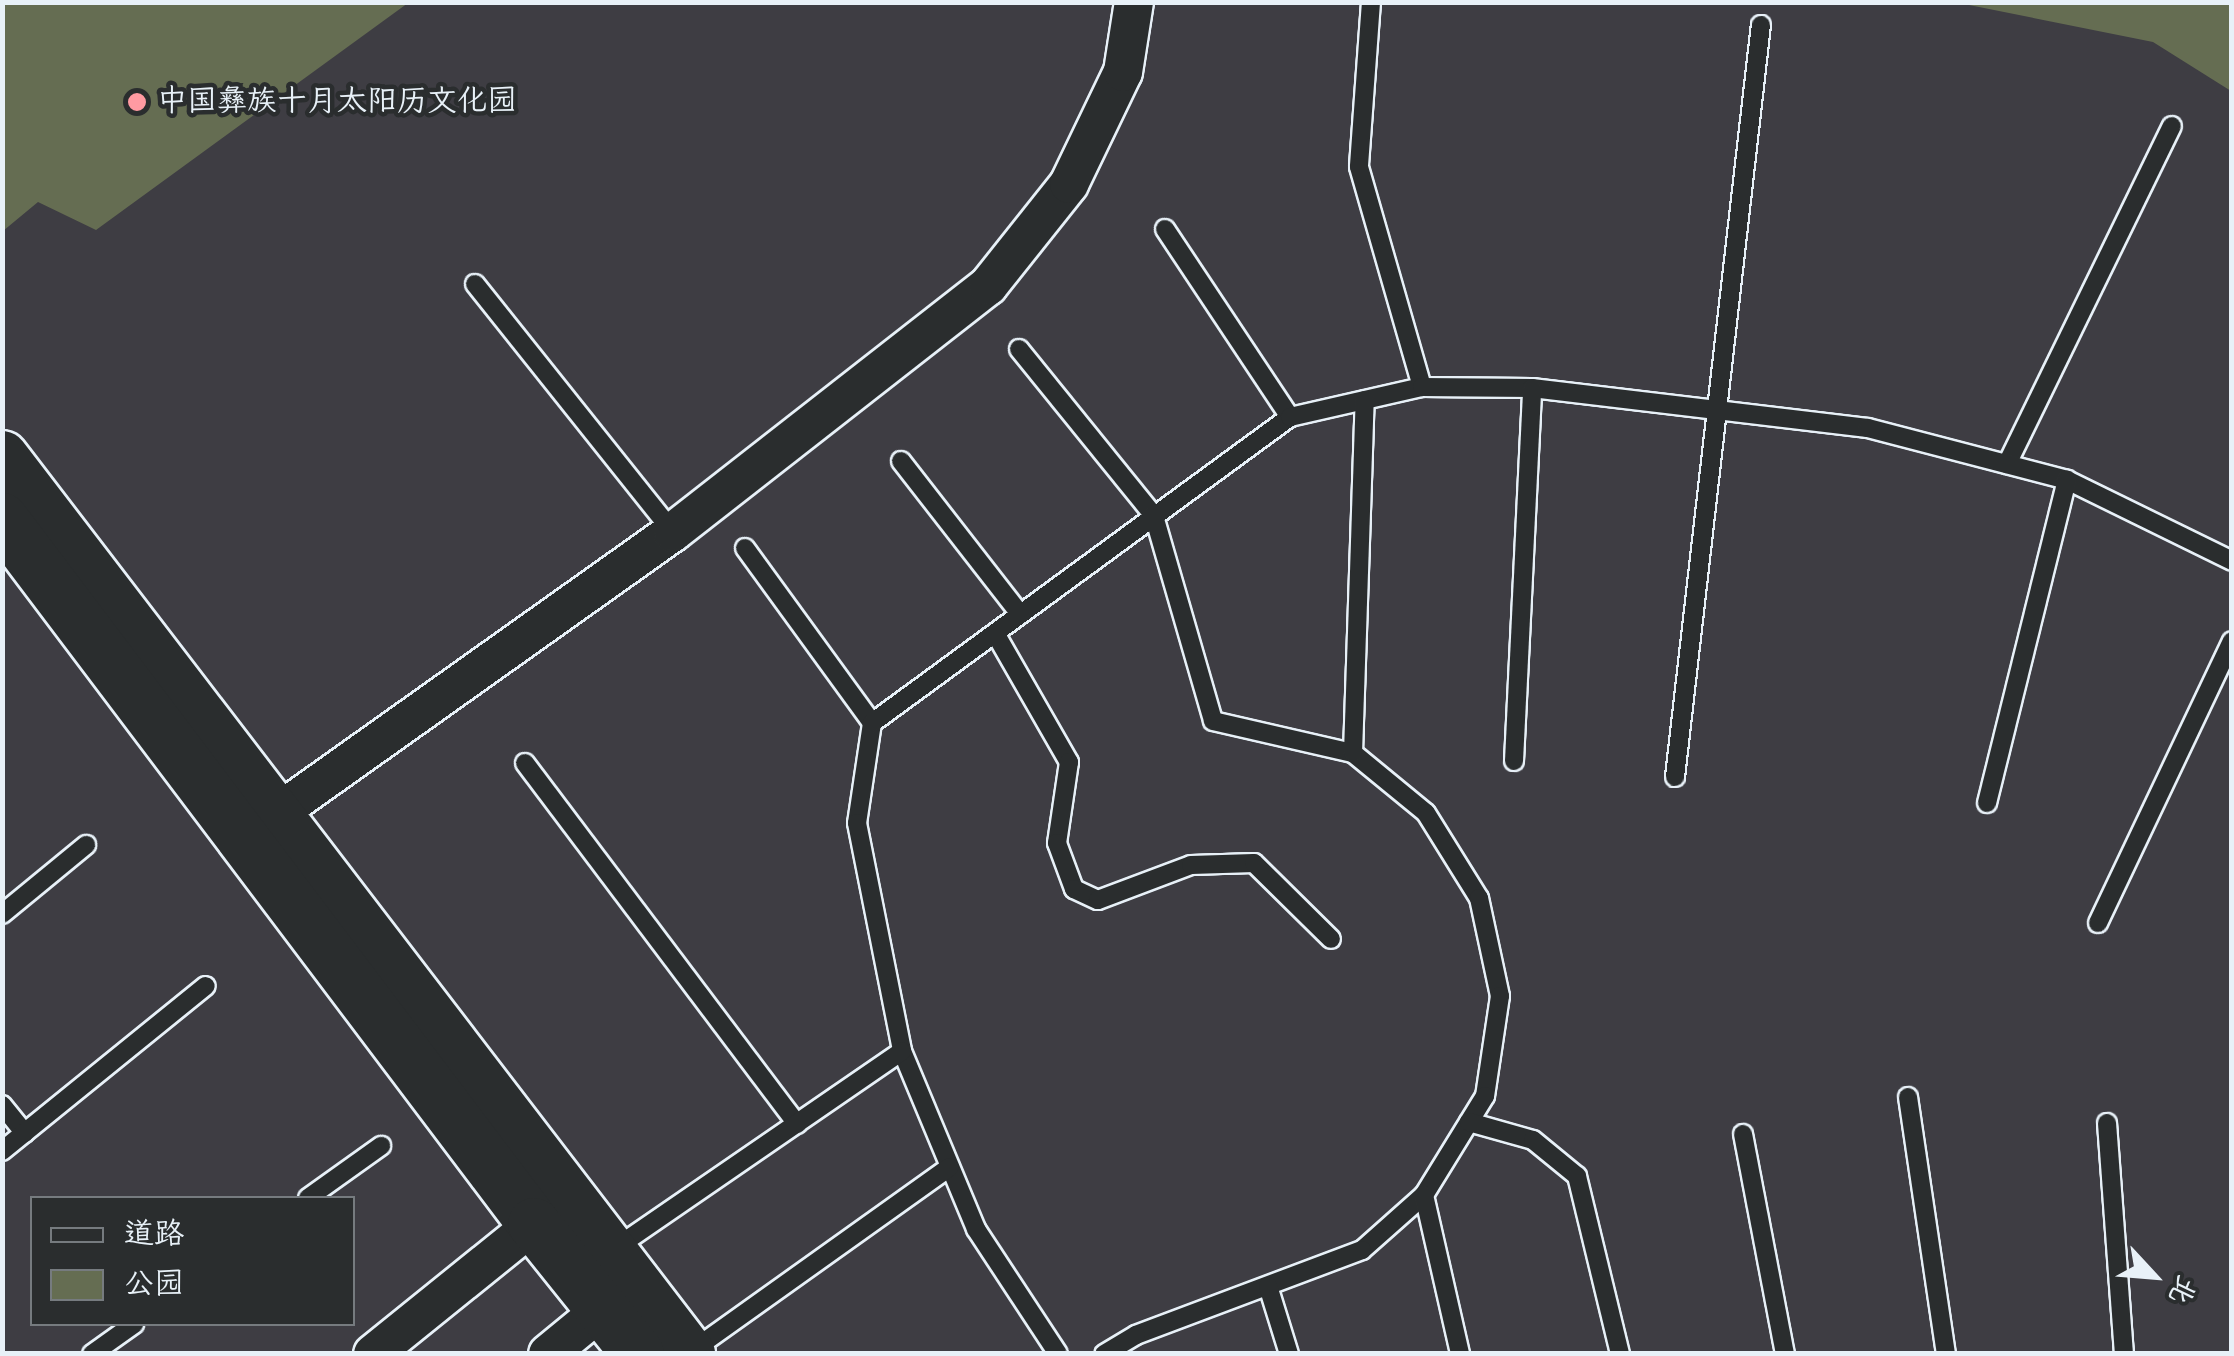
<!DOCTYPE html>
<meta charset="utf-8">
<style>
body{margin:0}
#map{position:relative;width:2234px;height:1356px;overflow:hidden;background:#3e3d43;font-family:Kalam,"LXGW WenKai TC",sans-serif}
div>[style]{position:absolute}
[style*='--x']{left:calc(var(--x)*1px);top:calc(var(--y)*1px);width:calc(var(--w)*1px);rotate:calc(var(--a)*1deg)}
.green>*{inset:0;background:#656d52}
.roads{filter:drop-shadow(2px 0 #e8f1f8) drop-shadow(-2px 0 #e8f1f8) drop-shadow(0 2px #e8f1f8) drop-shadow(0 -2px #e8f1f8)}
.service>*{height:18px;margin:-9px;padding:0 9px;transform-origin:9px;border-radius:9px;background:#2a2d2e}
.minor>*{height:38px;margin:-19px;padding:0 19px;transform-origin:19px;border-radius:19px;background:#2a2d2e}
.secondary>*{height:52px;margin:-26px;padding:0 26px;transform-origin:26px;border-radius:26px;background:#2a2d2e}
.dots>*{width:28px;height:28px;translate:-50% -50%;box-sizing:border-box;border:5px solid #2a2d2e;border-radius:50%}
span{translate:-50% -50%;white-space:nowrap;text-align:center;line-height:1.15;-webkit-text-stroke:9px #2a2d2e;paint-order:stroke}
.poi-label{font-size:30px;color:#e8f1f8}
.left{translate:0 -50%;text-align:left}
.frame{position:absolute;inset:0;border:5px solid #e8f1f8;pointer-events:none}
.legend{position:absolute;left:30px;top:1196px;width:325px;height:130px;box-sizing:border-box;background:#2a2d2e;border:2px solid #767b7f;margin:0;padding:12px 18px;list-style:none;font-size:30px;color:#e8f1f8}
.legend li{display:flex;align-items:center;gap:20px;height:50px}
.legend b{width:50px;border:2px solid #767b7f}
.north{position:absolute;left:2104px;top:1226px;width:100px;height:100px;-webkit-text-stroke:8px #2a2d2e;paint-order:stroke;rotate:116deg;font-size:28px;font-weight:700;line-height:40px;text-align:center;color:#e8f1f8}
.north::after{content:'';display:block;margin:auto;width:35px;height:45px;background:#e8f1f8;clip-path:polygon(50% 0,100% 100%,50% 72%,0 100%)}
</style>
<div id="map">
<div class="green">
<div style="clip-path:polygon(3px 2px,408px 2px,408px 3px,96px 230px,38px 202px,3px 231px)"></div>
<div style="clip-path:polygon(1959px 3px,2231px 3px,2231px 91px,2153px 42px)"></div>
</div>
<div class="roads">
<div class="service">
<div style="--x:1371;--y:2;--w:165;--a:94.2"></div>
<div style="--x:1359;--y:167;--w:229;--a:74"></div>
<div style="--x:1165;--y:229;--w:226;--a:56.4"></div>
<div style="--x:475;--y:284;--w:317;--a:51.4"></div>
<div style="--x:1019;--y:349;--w:215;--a:51"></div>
<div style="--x:1154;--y:516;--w:213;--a:73.9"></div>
<div style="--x:1213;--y:721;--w:144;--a:12.9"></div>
<div style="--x:1353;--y:753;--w:94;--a:39.4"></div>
<div style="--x:1426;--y:813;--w:100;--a:58.1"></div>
<div style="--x:1479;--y:898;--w:100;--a:77.9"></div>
<div style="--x:1500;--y:996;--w:101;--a:98.5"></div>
<div style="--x:1485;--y:1096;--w:116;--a:121.6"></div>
<div style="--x:1424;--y:1195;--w:83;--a:138.4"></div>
<div style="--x:1362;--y:1250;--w:241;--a:159.4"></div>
<div style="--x:1136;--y:1335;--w:37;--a:149"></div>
<div style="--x:901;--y:461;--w:194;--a:52.1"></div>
<div style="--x:2007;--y:464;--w:376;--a:-64"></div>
<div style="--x:745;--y:548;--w:216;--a:54"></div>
<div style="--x:872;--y:723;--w:101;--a:98.5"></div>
<div style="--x:857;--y:823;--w:232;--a:78.8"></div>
<div style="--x:902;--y:1051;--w:193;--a:67.4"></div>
<div style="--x:976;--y:1229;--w:149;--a:56.7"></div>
<div style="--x:995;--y:633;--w:149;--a:60.2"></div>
<div style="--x:1069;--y:762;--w:82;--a:98.4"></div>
<div style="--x:1057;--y:843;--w:49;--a:69.7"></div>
<div style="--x:1074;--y:889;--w:26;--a:25"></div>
<div style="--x:1098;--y:900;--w:99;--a:-20.6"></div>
<div style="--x:1191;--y:865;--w:63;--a:-1.8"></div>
<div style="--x:1254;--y:863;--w:108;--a:44.6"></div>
<div style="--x:872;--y:723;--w:518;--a:-36.21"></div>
<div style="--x:1290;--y:417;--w:135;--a:-12.8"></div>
<div style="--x:1422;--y:387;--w:110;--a:0.5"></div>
<div style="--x:1532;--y:388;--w:338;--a:6.8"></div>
<div style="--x:1868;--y:428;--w:206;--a:14.6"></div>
<div style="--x:2067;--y:480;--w:184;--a:26.1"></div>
<div style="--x:1353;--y:753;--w:353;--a:-88.1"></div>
<div style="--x:1514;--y:761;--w:373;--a:-87.2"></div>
<div style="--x:525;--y:763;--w:452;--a:53"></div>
<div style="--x:1675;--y:777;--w:757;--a:-83.48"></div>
<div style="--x:1987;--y:803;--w:333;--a:-76.1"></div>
<div style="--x:2;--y:914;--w:109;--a:-39.4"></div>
<div style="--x:2098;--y:923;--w:312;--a:-64.6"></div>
<div style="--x:1908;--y:1097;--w:260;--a:81.6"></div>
<div style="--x:2;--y:1105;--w:36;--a:51"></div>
<div style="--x:1469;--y:1122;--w:66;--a:15.7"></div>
<div style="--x:1533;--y:1140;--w:57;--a:39.3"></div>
<div style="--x:1577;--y:1176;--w:183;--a:76.4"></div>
<div style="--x:2107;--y:1123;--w:232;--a:85.8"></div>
<div style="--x:1743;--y:1134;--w:224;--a:79.2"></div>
<div style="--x:2;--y:1151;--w:262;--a:-39"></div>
<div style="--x:1424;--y:1195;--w:163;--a:77.2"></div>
<div style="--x:308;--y:1198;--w:90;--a:-35.5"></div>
<div style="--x:614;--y:1249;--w:349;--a:-34.5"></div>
<div style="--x:1268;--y:1286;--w:71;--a:72.8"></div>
<div style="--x:693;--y:1350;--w:315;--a:-35.5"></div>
<div style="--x:92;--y:1354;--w:52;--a:-35.5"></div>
</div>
<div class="minor">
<div style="--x:258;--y:827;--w:509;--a:-35.41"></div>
<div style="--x:673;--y:532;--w:400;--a:-38"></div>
<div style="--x:988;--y:286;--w:130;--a:-51.5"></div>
<div style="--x:1069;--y:184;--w:124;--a:-64.3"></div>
<div style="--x:1123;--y:72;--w:71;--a:-81.1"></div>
<div style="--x:373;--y:1354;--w:207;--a:-38.9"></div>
<div style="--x:548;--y:1354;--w:72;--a:-39.4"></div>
</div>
<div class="secondary">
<div style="--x:2;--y:457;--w:1130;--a:52.55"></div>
<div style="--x:2;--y:519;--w:883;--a:52.96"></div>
<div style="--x:534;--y:1224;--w:166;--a:51.3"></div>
</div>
</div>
<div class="dots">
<div style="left:137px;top:102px;background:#ff9aa2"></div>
</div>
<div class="poi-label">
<span class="left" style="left:157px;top:102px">中国彝族十月太阳历文化园</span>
</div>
<div class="frame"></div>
<ul class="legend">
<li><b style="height:12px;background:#2a2d2e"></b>道路</li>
<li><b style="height:28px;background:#656d52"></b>公园</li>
</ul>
<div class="north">北</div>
</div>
